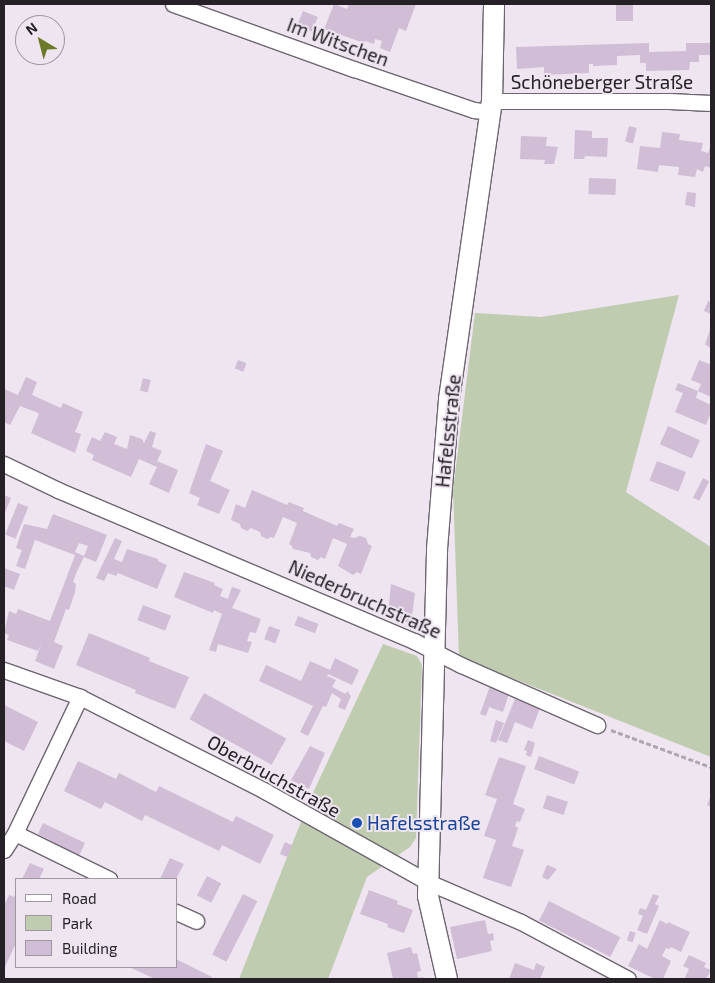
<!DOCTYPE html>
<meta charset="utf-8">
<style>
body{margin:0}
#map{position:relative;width:715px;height:983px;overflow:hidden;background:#eee5f1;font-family:"Exo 2",sans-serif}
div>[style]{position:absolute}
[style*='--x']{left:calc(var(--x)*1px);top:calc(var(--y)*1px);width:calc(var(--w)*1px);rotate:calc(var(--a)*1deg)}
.green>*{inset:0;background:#bfccb0}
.building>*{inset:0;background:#d1bdd6;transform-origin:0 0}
.path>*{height:3px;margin-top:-1.5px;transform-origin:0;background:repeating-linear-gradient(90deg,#aea7b1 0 5px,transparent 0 7.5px)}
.roads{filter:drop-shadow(1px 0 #6d6570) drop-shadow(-1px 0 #6d6570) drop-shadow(0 1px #6d6570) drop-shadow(0 -1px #6d6570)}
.minor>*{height:15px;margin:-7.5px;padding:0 7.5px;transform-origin:7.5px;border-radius:7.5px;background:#fff}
.secondary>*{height:20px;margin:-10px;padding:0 10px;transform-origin:10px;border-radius:10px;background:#fff}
.dots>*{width:14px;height:14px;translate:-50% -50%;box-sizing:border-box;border:2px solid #eee5f1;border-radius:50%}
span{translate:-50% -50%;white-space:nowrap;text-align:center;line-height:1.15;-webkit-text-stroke:4px #eee5f1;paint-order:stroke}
.street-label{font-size:19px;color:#252126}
.transit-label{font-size:19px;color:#164399}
.left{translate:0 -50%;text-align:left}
.frame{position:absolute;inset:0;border:5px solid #252126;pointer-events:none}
.legend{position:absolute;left:15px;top:878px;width:162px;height:90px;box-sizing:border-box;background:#eee5f1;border:1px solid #9e97a0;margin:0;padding:6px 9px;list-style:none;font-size:15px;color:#252126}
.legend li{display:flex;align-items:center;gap:10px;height:25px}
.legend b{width:25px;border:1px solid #9e97a0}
.north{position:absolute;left:15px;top:15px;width:50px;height:50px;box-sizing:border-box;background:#eee5f1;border:1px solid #9e97a0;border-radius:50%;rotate:323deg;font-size:14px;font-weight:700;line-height:20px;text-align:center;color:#252126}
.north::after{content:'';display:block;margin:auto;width:18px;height:22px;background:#6b7a28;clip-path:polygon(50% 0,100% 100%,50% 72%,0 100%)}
</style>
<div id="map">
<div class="green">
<div style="clip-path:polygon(679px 295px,626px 492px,711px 547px,711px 757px,459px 657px,453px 490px,475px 313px,541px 317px)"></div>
<div style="clip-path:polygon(383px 644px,417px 656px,422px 665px,416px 838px,410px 847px,367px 877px,328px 979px,239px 979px,310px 799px)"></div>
</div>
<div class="building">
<div style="clip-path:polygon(334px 4px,347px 9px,349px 4px,416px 4px,406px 31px,399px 28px,390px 52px,380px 48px,382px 41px,375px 39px,374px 44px,365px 41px,364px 43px,324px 29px)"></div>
<div style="left:616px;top:4px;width:17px;height:17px"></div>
<div style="left:303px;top:11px;width:16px;height:16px;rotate:22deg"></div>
<div style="clip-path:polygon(649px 43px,649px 52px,686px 51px,686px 43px,711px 43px,711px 55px,699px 55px,699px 62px,690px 62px,689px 70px,646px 71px,646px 63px,640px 63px,640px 55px,617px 56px,617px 65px,593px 66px,593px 64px,589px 64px,589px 73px,544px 75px,544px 67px,517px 69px,516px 47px)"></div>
<div style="left:629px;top:126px;width:8px;height:16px;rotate:14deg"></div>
<div style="clip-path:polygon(575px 130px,592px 131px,592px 138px,608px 138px,607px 157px,585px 156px,584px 159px,574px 159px)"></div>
<div style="clip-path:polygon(662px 132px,680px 134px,679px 140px,703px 143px,701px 151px,708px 153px,711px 144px,711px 168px,705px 166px,703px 172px,697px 169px,695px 177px,678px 175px,679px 167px,659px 165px,658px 172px,637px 169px,640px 146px,660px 148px)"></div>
<div style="clip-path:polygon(521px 136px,547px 137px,546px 146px,558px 147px,554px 164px,544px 164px,545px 160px,520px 159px)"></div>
<div style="left:589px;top:178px;width:27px;height:16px;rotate:2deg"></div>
<div style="clip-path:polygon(687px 192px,696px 193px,695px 207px,685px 205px)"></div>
<div style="clip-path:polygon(708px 301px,711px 302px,711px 314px,704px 311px)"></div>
<div style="clip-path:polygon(711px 326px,711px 348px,705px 345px)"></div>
<div style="left:238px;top:360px;width:9px;height:9px;rotate:21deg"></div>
<div style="clip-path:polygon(699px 360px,709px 364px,711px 362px,711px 397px,698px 391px,696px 398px,711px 405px,711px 412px,706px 425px,675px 412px,683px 393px,675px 390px,678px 383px,698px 391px,701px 384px,691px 380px)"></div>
<div style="clip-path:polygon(26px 377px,37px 382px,32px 395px,61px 408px,63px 403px,83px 412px,75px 432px,81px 434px,75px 453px,31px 433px,39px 414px,36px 412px,20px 406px,10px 425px,4px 422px,4px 389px,18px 395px)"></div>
<div style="left:143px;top:378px;width:8px;height:13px;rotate:14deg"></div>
<div style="left:668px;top:426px;width:35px;height:20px;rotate:24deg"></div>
<div style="clip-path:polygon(150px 431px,156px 433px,152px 447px,162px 451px,157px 461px,178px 470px,169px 493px,149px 484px,157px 467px,139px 459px,131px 477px,92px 460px,94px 455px,86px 451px,92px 437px,100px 441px,105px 432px,117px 437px,114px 444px,127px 449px,130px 435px,142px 439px,144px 443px)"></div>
<div style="clip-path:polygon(206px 444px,223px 451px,210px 481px,230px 490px,219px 514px,197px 505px,200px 498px,189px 493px)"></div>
<div style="left:657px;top:461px;width:31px;height:21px;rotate:21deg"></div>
<div style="left:703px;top:478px;width:7px;height:22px;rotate:27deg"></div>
<div style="clip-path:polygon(252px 490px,287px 505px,289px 502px,296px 505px,304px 508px,303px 511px,337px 526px,339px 523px,354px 529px,350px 537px,354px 538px,360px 536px,366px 538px,368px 544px,372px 546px,361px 574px,357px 572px,353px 575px,338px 566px,347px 544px,333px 538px,325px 559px,321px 557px,318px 560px,311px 557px,310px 553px,293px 549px,292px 546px,289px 544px,297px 523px,283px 517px,274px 538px,271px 537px,267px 539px,261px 536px,260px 532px,251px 528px,247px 531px,241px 528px,240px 524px,231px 520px,236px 504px,245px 508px)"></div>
<div style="clip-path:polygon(4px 495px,11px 498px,4px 515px)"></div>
<div style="left:18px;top:503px;width:11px;height:34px;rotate:22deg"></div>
<div style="clip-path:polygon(evenodd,53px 514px,107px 535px,96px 562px,84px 557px,77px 571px,73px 582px,76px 584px,75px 592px,69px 610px,66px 609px,54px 642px,63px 646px,54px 669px,35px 661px,42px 642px,38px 651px,7px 640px,9px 635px,4px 633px,9px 611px,16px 614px,18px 609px,50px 621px,75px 555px,35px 540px,25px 569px,16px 566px,22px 550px,16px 548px,24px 524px,47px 529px,53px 514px,79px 543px,88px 546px,84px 556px,75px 552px,79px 543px)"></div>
<div style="clip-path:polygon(115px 538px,122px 541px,114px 559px,122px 562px,127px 549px,158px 559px,158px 561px,167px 565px,157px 589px,118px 573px,116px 576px,108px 573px,104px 581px,96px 578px)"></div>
<div style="clip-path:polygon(4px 568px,20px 574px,14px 590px,4px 586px)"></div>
<div style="clip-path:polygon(184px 572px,215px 583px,214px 585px,223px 589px,220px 596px,228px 599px,232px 587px,241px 590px,232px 608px,261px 619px,256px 633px,250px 632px,247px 641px,252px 642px,248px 653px,218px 644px,216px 652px,209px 650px,222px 614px,214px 610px,213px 613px,174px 597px)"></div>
<div style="clip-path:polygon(391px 584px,415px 593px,411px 624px,388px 615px)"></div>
<div style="left:143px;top:605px;width:30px;height:16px;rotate:21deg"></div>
<div style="left:298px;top:616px;width:22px;height:10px;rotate:21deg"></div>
<div style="left:269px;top:626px;width:12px;height:14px;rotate:20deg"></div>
<div style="clip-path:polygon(89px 633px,148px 657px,150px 658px,149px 661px,189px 677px,175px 709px,135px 693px,136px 690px,76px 665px)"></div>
<div style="clip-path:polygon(335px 658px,359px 670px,352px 685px,328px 674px,327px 676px,336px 680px,332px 687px,346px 694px,347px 691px,351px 696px,345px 710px,338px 707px,341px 699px,332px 693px,326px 707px,323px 706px,308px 736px,300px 732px,313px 706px,259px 681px,266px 665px,301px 681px,310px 661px,330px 670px)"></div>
<div style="clip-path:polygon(491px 683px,510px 691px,503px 712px,489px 707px,486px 716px,480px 714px)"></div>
<div style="left:204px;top:693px;width:94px;height:30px;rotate:29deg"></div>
<div style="clip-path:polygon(515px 699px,540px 708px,532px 729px,515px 722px,507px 743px,498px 740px)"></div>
<div style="clip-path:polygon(4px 705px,38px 722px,24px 751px,4px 741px)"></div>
<div style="clip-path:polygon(496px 720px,504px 723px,496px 743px,490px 741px)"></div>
<div style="clip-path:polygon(528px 740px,535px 743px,531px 757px,526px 755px,527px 751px,524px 750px)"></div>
<div style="clip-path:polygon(310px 746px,325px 753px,309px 789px,291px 780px)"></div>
<div style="left:539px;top:756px;width:43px;height:14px;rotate:21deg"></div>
<div style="clip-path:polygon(499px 757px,526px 766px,513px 804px,525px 809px,520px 822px,517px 821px,515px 826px,518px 828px,512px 846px,524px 850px,511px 887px,483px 878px,496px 840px,484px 836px,497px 799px,485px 795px)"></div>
<div style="clip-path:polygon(78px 761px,116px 779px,119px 773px,156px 792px,159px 786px,233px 822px,236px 816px,274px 835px,260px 864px,222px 845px,219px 851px,145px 815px,142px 821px,105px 802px,101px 809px,64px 791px)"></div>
<div style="left:547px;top:795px;width:22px;height:14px;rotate:18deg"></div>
<div style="clip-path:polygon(711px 795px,711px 807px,707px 805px)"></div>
<div style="clip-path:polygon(43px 823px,85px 843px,79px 856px,38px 834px)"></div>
<div style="left:285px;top:842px;width:8px;height:13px;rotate:23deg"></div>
<div style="clip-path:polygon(170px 858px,184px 864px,176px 879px,160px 879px)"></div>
<div style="clip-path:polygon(30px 863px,44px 869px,39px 879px,22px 879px)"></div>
<div style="clip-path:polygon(547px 865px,557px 869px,548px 880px,542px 877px)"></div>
<div style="left:207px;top:876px;width:16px;height:22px;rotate:27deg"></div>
<div style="clip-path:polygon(369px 890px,398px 901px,397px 904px,413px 910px,404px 933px,387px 927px,388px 924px,360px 914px)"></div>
<div style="clip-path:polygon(16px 892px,16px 943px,4px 969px,4px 906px,9px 895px,14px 897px)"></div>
<div style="left:243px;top:894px;width:16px;height:68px;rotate:27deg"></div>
<div style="clip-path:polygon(653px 894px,659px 896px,655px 904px,659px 906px,647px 934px,637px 930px,643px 916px,638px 914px,640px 908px,646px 910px)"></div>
<div style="left:549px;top:901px;width:80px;height:22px;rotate:27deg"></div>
<div style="clip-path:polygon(485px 920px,488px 934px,493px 933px,494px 940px,490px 941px,492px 951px,457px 959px,450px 927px)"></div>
<div style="clip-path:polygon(660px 920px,667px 924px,668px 922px,690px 932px,681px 952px,671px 947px,669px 949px,666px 948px,662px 956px,671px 961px,663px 979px,655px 979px,628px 966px,639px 944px,647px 949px)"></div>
<div style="left:630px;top:931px;width:6px;height:10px;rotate:18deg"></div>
<div style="clip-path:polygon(411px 947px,413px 954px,417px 953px,421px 971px,417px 972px,418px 978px,423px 977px,424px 979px,393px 979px,387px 953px)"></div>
<div style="clip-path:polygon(689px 955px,706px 963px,704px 967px,711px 970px,706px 979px,684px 979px,689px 969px,683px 966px)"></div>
<div style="clip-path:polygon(176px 959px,212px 977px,211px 979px,155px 979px,129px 967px,176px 967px)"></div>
<div style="clip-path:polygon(515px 963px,534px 970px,536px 963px,545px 967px,540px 979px,509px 979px)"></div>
</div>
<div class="path">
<div style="--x:611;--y:730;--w:107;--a:20.3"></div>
</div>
<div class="roads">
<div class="minor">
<div style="--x:173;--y:4;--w:192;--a:19.8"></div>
<div style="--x:354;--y:69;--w:127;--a:18.9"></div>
<div style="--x:474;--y:110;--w:17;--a:7"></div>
<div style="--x:492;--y:101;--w:177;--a:0"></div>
<div style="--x:669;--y:101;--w:42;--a:2.7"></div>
<div style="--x:4;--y:464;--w:60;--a:25.7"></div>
<div style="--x:58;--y:490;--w:387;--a:23"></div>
<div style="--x:414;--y:641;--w:53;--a:27.1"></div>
<div style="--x:461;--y:665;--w:149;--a:23.8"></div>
<div style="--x:4;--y:670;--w:81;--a:19.6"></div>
<div style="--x:80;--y:697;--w:208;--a:26.9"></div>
<div style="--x:265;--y:791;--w:187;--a:29.2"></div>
<div style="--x:428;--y:882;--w:101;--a:23.3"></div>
<div style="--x:521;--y:922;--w:121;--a:28"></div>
<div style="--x:15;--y:833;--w:105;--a:26.1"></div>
<div style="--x:4;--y:850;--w:20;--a:-57"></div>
<div style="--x:15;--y:833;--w:151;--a:-64.5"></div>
<div style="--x:176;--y:912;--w:22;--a:24"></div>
</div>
<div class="secondary">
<div style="--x:447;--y:979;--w:85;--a:-102.9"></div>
<div style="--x:428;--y:896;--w:347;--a:-88.5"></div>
<div style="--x:437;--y:549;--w:150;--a:-85.4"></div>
<div style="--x:449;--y:399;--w:301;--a:-81.8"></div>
<div style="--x:492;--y:101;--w:97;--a:-88.8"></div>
</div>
</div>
<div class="dots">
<div style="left:357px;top:823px;background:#1a4fb4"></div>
</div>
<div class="street-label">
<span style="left:338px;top:42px;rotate:20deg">Im Witschen</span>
<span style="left:602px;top:82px">Schöneberger Straße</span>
<span style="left:448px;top:431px;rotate:-84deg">Hafelsstraße</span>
<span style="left:365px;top:599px;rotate:24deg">Niederbruchstraße</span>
<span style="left:274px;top:776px;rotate:29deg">Oberbruchstraße</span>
</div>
<div class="transit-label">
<span class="left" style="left:367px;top:823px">Hafelsstraße</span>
</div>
<div class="frame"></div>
<ul class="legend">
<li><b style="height:6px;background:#fff"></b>Road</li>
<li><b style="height:14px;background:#bfccb0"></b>Park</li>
<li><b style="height:14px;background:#d1bdd6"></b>Building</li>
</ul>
<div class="north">N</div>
</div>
